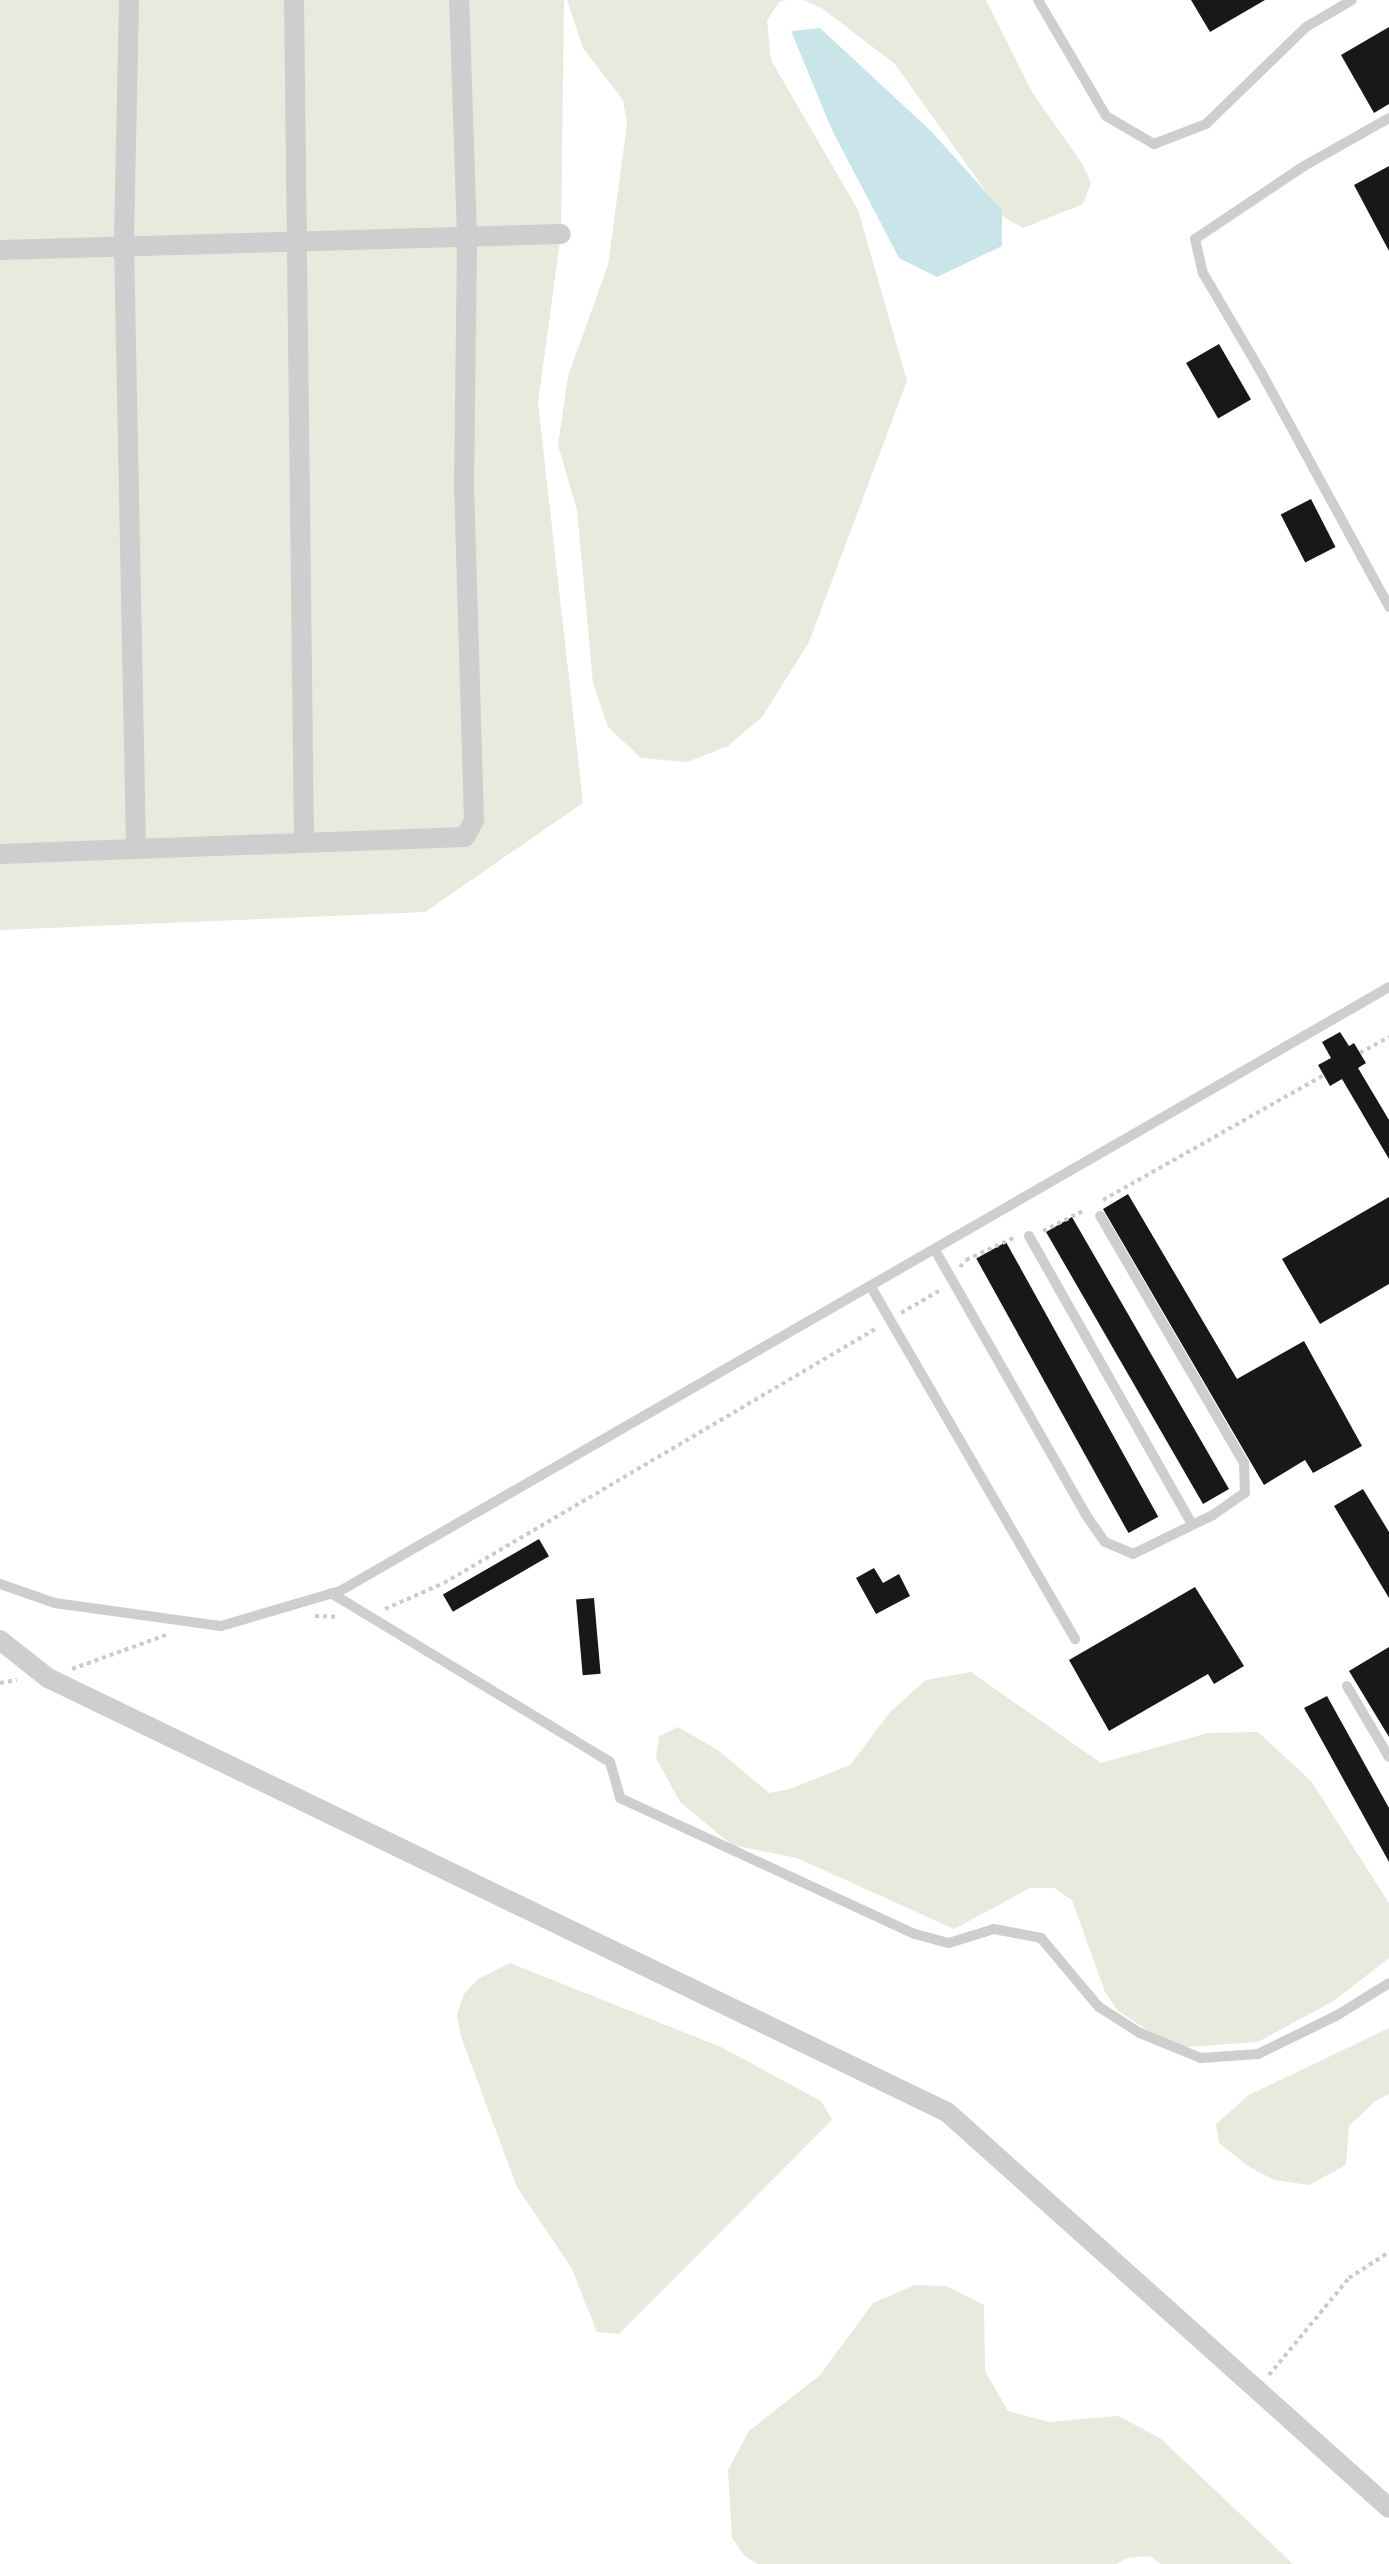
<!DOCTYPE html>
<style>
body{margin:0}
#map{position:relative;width:1389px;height:2564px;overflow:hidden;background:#fff;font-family:Helvetica,sans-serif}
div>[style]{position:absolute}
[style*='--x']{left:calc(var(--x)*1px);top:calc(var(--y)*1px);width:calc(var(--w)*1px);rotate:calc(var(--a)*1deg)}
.green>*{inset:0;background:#e7eadd}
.water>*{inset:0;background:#cae5e9}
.building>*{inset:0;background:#181818;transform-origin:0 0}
.path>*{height:4px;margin-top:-2px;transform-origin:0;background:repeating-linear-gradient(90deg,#cbcbcb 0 4px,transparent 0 8px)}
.service>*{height:10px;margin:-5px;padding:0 5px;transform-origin:5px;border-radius:5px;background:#cecece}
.minor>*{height:20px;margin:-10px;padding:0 10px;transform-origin:10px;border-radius:10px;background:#cecece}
span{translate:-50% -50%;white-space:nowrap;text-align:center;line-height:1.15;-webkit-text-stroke:8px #fff;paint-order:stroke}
</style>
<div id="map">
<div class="green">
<div style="clip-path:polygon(0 0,564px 0,561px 234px,538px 403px,583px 803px,425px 912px,0 930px)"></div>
<div style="clip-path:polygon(567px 0,790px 0,780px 1px,767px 20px,771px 60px,858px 210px,907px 381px,809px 642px,762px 717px,728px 746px,687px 762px,641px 758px,608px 727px,593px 683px,577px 510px,558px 445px,568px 376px,608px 265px,627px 124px,623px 100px,583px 48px)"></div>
<div style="clip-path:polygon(804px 0,986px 0,1032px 92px,1083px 165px,1091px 183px,1083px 204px,1023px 228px,1005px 218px,895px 64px,823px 9px)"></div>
<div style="clip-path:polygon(971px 1672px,1101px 1763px,1208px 1733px,1258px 1732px,1311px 1781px,1389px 1903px,1389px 1958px,1335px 2000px,1258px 2042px,1174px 2048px,1117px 2010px,1105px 1992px,1072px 1900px,1054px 1888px,1030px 1888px,954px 1929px,797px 1858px,732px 1845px,680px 1802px,656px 1758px,659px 1736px,678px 1727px,718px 1750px,769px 1793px,790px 1789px,850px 1765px,891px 1711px,926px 1680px)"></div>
<div style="clip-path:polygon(510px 1963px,721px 2047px,821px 2101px,832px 2120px,619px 2334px,597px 2332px,571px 2267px,517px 2187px,461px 2037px,457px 2015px,464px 1994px,478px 1979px)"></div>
<div style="clip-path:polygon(1389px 2028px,1389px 2094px,1375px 2101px,1349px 2126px,1346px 2165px,1309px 2185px,1274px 2180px,1248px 2166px,1219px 2143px,1216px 2124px,1249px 2095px)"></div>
<div style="clip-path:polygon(915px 2285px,946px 2286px,984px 2305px,985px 2371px,1008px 2411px,1049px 2422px,1118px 2416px,1160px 2438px,1293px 2564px,1161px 2564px,1150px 2556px,1127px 2558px,1116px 2564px,758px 2564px,745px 2556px,732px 2538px,728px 2470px,749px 2431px,820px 2375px,873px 2303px)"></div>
</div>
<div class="water">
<div style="clip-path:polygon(820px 28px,931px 131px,1002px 210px,1002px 246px,937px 277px,899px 258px,832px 130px,791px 31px)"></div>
</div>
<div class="building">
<div style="clip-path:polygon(1191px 0,1265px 0,1210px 32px)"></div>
<div style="clip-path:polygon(1389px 27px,1389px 104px,1374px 113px,1341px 55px)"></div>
<div style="clip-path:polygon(1389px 166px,1389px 251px,1354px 185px)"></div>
<div style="left:1219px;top:344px;width:64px;height:38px;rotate:60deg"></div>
<div style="left:1311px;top:499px;width:54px;height:34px;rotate:63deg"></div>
<div style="clip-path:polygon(1340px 1032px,1349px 1046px,1354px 1043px,1366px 1063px,1358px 1068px,1389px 1120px,1389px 1159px,1342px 1079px,1330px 1086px,1318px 1065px,1331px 1058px,1322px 1042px)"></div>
<div style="clip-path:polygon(1128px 1194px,1237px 1379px,1304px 1341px,1362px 1446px,1313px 1473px,1305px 1460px,1264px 1485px,1103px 1209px)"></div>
<div style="clip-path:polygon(1389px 1197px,1389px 1284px,1320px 1324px,1282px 1259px)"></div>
<div style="left:1072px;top:1217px;width:314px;height:30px;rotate:60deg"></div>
<div style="left:1006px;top:1242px;width:314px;height:34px;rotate:61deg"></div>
<div style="clip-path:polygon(1363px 1489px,1389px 1532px,1389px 1598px,1334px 1506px)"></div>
<div style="left:539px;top:1539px;width:20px;height:111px;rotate:60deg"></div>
<div style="clip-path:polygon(874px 1568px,883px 1583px,899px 1574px,910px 1596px,876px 1614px,856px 1578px)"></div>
<div style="clip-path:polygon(1195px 1587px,1244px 1666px,1214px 1684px,1208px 1674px,1109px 1731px,1069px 1660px)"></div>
<div style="left:594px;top:1598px;width:76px;height:18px;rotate:85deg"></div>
<div style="clip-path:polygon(1389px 1647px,1389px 1737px,1349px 1671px)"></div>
<div style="clip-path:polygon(1327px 1696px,1389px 1808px,1389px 1862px,1304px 1708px)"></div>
</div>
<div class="path">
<div style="--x:1360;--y:1053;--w:33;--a:-29"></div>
<div style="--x:1103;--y:1200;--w:254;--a:-29.5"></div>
<div style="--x:1043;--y:1231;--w:47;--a:-26.6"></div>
<div style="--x:960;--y:1267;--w:9;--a:-49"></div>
<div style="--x:966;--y:1260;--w:54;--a:-25.1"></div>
<div style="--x:901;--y:1313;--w:48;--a:-30.3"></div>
<div style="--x:385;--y:1609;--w:64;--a:-23.8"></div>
<div style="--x:444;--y:1583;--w:503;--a:-30.49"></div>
<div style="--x:315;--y:1616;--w:23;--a:2"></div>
<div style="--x:72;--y:1669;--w:100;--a:-19.9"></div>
<div style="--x:0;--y:1683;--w:17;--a:-10"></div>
<div style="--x:1269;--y:2375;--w:126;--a:-50.5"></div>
<div style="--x:1349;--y:2278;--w:48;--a:-33"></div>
</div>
<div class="service">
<div style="--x:1038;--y:0;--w:134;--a:59.6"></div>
<div style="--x:1106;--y:116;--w:56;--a:30.3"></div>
<div style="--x:1154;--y:144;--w:56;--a:-21"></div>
<div style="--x:1206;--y:124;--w:139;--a:-44.1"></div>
<div style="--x:1306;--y:27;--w:53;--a:-30.4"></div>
<div style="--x:1389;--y:118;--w:98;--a:150.5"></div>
<div style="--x:1304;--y:166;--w:131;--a:146.2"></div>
<div style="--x:1195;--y:239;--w:35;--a:77"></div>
<div style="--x:1203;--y:273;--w:113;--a:59.6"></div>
<div style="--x:1260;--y:370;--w:270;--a:61.4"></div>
<div style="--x:1029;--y:1236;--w:331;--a:60.5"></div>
<div style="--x:935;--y:1250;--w:305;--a:60.3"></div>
<div style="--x:1086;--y:1515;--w:33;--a:55"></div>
<div style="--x:1105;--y:1542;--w:30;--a:23"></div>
<div style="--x:1133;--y:1554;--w:89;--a:-26"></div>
<div style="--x:1213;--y:1515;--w:39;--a:-35"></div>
<div style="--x:1245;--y:1493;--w:30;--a:-92"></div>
<div style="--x:1244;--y:1463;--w:286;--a:-120.2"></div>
<div style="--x:871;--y:1287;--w:407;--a:59.9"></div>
<div style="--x:0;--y:1584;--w:58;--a:19.1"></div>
<div style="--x:55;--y:1603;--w:168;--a:7.9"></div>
<div style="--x:221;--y:1626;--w:124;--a:-16.4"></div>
<div style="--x:340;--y:1591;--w:1210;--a:-29.93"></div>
<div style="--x:331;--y:1593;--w:326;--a:31.2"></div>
<div style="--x:610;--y:1762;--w:37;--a:74"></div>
<div style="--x:620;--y:1798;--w:325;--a:24.8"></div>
<div style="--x:915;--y:1934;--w:35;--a:15"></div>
<div style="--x:949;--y:1943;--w:47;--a:-17.3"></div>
<div style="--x:994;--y:1929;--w:48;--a:10.8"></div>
<div style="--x:1041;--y:1938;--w:90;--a:50"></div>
<div style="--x:1099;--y:2007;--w:49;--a:32.4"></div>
<div style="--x:1140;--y:2033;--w:66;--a:22.3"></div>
<div style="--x:1201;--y:2058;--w:57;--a:-4"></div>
<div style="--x:1258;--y:2054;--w:87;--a:-26"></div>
<div style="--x:1336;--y:2016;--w:62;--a:-31.9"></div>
<div style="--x:1347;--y:1686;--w:82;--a:59.4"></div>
</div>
<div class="minor">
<div style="--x:129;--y:0;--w:244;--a:91.2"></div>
<div style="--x:124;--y:244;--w:605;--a:88.86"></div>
<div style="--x:294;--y:0;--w:841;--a:89.32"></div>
<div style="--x:0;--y:250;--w:561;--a:-1.63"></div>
<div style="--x:0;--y:854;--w:465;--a:-2.1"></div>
<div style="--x:465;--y:837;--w:18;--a:-61"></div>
<div style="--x:474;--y:821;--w:333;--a:-91.7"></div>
<div style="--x:464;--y:488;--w:252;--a:-89.3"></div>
<div style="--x:467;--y:236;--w:236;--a:-91.9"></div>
<div style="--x:0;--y:1640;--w:61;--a:38.4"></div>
<div style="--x:48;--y:1678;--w:998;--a:25.77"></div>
<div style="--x:947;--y:2112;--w:593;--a:41.86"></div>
</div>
</div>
